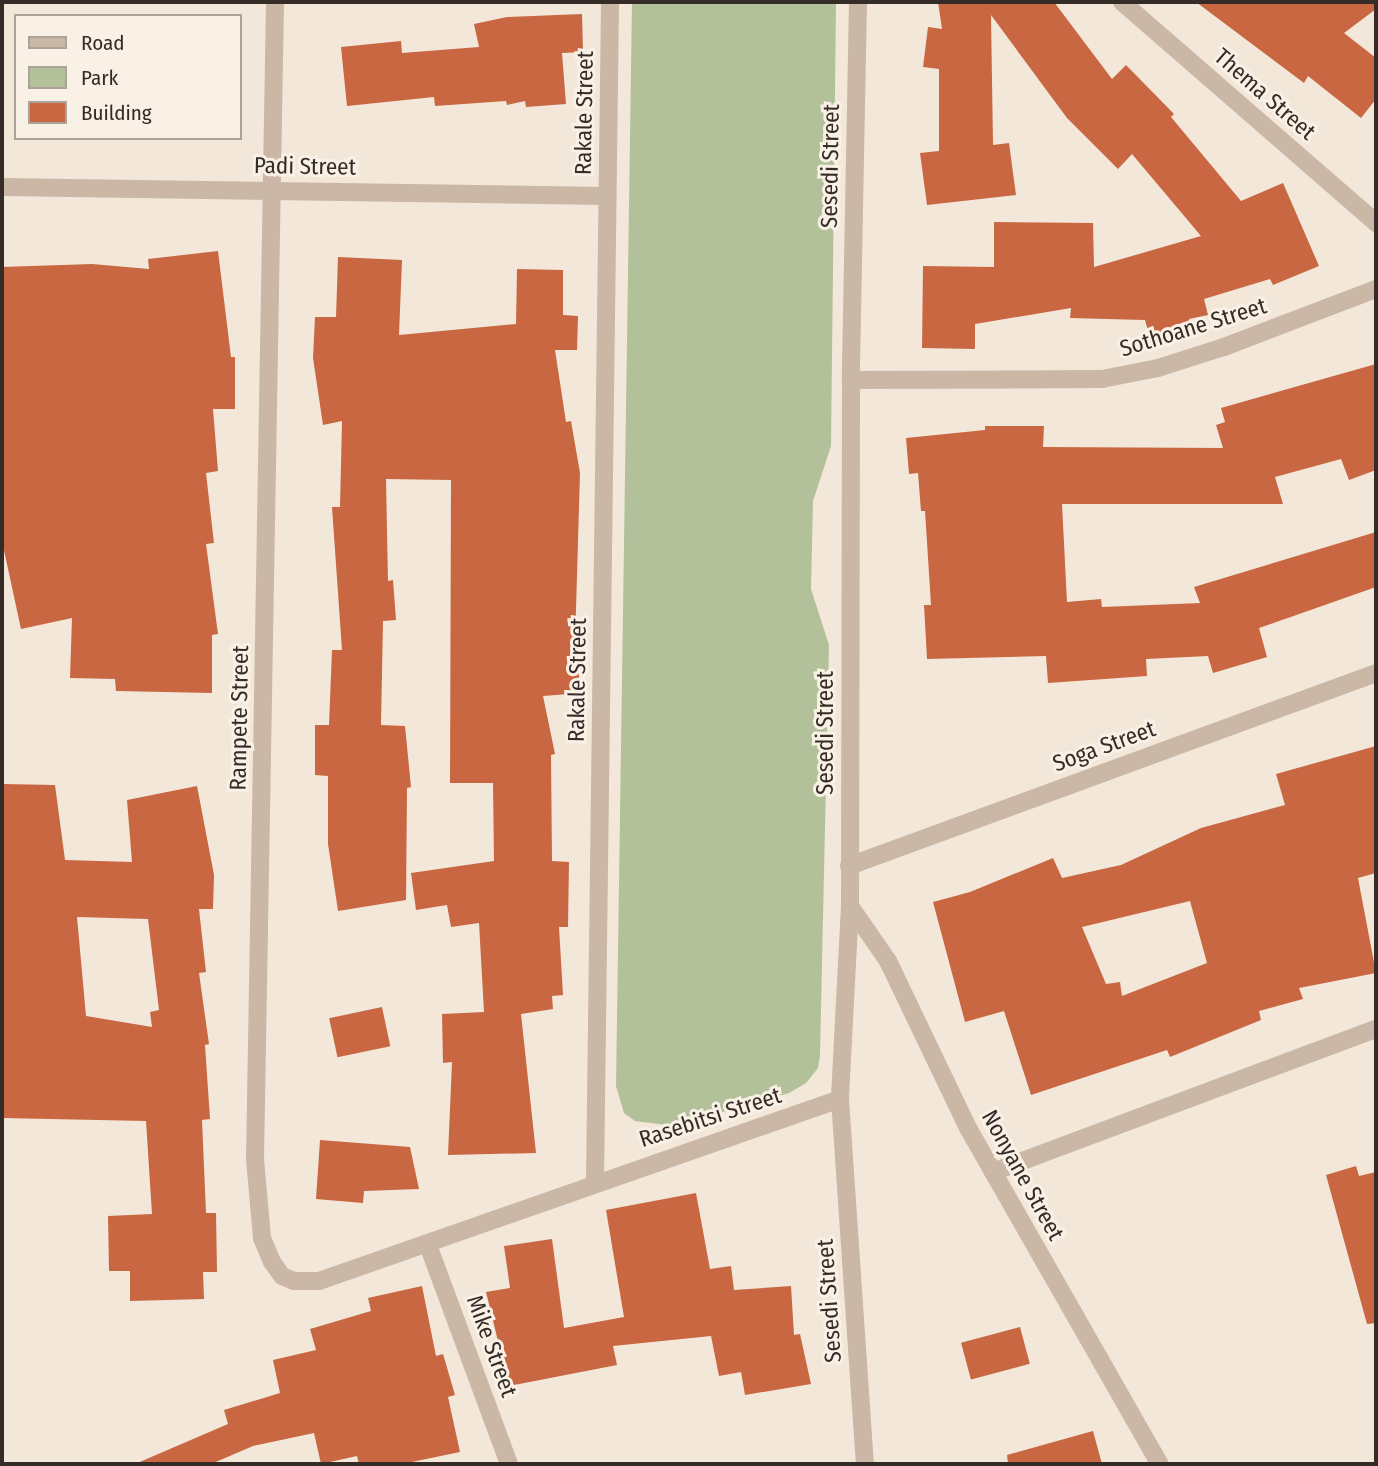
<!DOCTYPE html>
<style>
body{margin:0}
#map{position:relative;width:1378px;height:1466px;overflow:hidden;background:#f2e7d9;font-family:"Fira Sans Condensed",sans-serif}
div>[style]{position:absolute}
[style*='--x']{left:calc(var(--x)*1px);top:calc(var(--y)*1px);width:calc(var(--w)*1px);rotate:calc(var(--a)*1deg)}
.green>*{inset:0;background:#b2c199}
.building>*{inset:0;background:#c86741;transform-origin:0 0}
.minor>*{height:18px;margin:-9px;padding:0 9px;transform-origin:9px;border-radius:9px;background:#cab7a5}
span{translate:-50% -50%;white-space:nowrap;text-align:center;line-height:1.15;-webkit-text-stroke:6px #f9f1e6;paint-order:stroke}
.street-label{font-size:23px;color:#362c27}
.frame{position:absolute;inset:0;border:4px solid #362c27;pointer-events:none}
.legend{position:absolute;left:14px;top:14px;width:228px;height:126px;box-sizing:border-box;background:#f9f1e6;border:2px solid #aba29a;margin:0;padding:9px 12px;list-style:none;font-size:21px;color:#362c27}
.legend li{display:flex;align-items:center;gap:14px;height:35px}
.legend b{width:35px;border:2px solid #aba29a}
</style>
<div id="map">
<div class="green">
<div style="clip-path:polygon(632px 2px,836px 2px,831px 446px,813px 501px,811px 589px,829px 645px,820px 1055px,818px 1068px,806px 1083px,789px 1093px,674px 1126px,635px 1121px,624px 1113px,616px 1086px)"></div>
</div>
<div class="building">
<div style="clip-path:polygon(938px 2px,1054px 2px,1112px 79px,1126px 65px,1174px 114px,1171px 117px,1241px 201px,1283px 183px,1319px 266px,1273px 285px,1270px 279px,1204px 299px,1208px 315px,1189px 319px,1194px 336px,1153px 348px,1145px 320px,1070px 318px,1071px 308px,975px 324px,975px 349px,922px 348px,923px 266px,994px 267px,994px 222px,1093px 223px,1094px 267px,1201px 236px,1132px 154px,1118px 169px,1067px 118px,991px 15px,993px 145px,1009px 143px,1016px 195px,927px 205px,920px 153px,939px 151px,939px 69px,923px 67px,928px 27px,942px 29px)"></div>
<div style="clip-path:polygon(1196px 2px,1376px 2px,1376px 9px,1344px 33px,1376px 58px,1376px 99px,1361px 118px,1308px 76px,1304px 83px)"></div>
<div style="clip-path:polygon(582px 14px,583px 52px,562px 53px,566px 104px,526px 107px,525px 101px,507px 105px,506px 101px,435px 106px,434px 97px,347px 106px,341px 47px,401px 41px,402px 53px,479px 47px,474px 24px,507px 17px)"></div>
<div style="clip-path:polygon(218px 251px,231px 357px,235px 357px,235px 409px,213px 409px,218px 471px,206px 473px,214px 543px,206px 544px,218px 634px,212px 635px,212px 693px,116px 691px,115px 679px,70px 678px,72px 618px,21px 629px,2px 541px,2px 267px,92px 264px,149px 269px,148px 259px)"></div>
<div style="clip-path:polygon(338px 257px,402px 260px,399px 335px,516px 324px,517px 269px,563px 270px,563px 315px,578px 316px,577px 350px,555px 350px,566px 422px,571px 421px,580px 473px,575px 644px,581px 693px,543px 696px,555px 754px,551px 755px,552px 861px,569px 862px,568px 927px,559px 927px,563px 995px,552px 996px,553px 1009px,521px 1014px,536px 1153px,448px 1155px,452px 1062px,443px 1063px,442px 1014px,484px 1012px,479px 923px,451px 927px,447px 905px,416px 910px,411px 873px,494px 861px,493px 783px,450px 783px,451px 480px,386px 479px,388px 581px,393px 580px,396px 620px,383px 621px,381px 725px,405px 726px,411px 787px,407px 788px,406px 900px,338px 911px,328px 844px,328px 776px,315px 775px,315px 725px,329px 725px,332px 650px,342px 650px,332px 507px,340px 507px,342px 421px,323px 425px,313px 358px,315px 317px,336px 317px)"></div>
<div style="clip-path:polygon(1376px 364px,1376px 470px,1349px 480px,1341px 459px,1275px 477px,1283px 504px,1062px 504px,1067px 602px,1101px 599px,1102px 607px,1200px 603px,1194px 587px,1376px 532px,1376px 587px,1259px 628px,1267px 657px,1213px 673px,1208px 656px,1146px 659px,1147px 676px,1048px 683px,1046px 656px,927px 659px,924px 605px,931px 605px,925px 511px,921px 511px,918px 473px,909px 474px,906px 438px,985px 430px,985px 426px,1044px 426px,1043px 447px,1223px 448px,1216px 425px,1225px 422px,1221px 408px)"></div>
<div style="clip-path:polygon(evenodd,1376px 746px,1376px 873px,1358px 878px,1376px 973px,1299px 988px,1303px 999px,1259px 1011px,1261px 1020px,1170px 1057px,1167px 1050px,1031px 1095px,1004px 1011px,965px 1022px,933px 902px,970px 892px,1053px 858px,1062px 878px,1121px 865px,1201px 828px,1285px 805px,1276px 774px,1376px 746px,1190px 901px,1207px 963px,1122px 996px,1120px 982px,1106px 984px,1082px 927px,1190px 901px)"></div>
<div style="clip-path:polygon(evenodd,2px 784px,55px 785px,65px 860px,132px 862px,127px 800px,197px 786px,214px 875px,213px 909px,199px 909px,206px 972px,199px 973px,209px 1044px,205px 1045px,210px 1119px,202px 1120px,206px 1213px,216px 1213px,217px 1272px,203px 1272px,204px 1299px,130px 1301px,130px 1271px,109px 1271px,108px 1216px,152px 1214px,146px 1121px,2px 1118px,2px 784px,77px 917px,148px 919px,159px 1010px,150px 1012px,152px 1027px,86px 1016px,77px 917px)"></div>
<div style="left:382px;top:1007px;width:40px;height:54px;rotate:78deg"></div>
<div style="clip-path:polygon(320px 1140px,410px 1147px,419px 1189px,364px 1191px,363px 1203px,316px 1199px)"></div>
<div style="clip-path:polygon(1356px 1166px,1359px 1176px,1376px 1172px,1376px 1323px,1367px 1324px,1326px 1175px)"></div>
<div style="clip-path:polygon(696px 1193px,710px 1269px,731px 1266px,734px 1290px,791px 1286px,794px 1335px,800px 1334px,811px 1384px,745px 1395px,741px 1372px,719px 1376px,711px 1336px,613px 1346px,617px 1365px,509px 1386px,486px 1292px,510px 1288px,504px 1246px,552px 1239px,564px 1328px,624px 1317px,606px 1210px)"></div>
<div style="clip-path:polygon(422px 1286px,436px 1356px,443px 1354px,455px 1395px,448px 1397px,460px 1452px,402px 1464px,359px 1464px,357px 1456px,321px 1464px,314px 1433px,253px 1446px,211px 1464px,135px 1464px,228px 1424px,224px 1410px,280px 1393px,273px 1360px,316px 1350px,310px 1329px,371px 1311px,368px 1298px)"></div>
<div style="left:1020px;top:1327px;width:38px;height:61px;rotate:75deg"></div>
<div style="clip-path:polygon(1093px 1431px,1102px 1464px,1008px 1464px,1007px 1455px)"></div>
</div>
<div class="minor">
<div style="--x:275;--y:2;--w:1157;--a:90.99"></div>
<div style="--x:255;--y:1159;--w:79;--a:84.9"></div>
<div style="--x:262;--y:1238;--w:26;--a:67"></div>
<div style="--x:272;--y:1262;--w:17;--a:54"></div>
<div style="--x:282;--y:1276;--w:13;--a:23"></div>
<div style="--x:294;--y:1281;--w:25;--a:0"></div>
<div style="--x:319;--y:1281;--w:552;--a:-19.26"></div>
<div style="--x:858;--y:2;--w:378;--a:91.1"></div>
<div style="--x:851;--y:380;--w:526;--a:90.11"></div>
<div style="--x:850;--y:906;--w:193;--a:93"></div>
<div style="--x:840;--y:1099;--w:366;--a:86.1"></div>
<div style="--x:1122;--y:2;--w:337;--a:41"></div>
<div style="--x:2;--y:187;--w:605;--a:0.85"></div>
<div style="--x:851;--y:380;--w:251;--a:-0.2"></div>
<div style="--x:1102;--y:379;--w:57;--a:-11.1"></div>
<div style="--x:1158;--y:368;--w:69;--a:-17.7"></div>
<div style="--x:1224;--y:347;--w:163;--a:-20.9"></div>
<div style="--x:849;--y:866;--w:561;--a:-20.11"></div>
<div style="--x:850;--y:906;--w:67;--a:55.4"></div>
<div style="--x:888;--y:961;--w:185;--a:64.4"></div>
<div style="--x:968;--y:1128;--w:387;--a:60.3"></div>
<div style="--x:993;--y:1172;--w:409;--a:-20.5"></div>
<div style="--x:595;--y:1181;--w:1179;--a:-89.27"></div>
<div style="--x:428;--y:1245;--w:233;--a:69.7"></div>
</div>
<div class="street-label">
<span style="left:1265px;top:94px;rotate:41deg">Thema Street</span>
<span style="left:584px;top:113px;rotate:-89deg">Rakale Street</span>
<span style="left:305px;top:166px;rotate:1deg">Padi Street</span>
<span style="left:830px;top:166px;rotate:-89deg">Sesedi Street</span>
<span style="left:1193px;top:327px;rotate:-17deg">Sothoane Street</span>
<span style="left:577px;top:680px;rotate:-89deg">Rakale Street</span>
<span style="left:239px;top:718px;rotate:-89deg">Rampete Street</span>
<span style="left:825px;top:733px;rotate:-90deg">Sesedi Street</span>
<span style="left:1104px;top:746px;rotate:-20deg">Soga Street</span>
<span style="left:710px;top:1117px;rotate:-18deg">Rasebitsi Street</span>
<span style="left:1023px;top:1175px;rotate:61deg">Nonyane Street</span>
<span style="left:829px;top:1301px;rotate:-94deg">Sesedi Street</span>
<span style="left:492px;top:1346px;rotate:70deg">Mike Street</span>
</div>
<div class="frame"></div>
<ul class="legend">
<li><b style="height:9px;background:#cab7a5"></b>Road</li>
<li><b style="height:19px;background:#b2c199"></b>Park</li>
<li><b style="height:19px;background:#c86741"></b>Building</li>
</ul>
</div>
